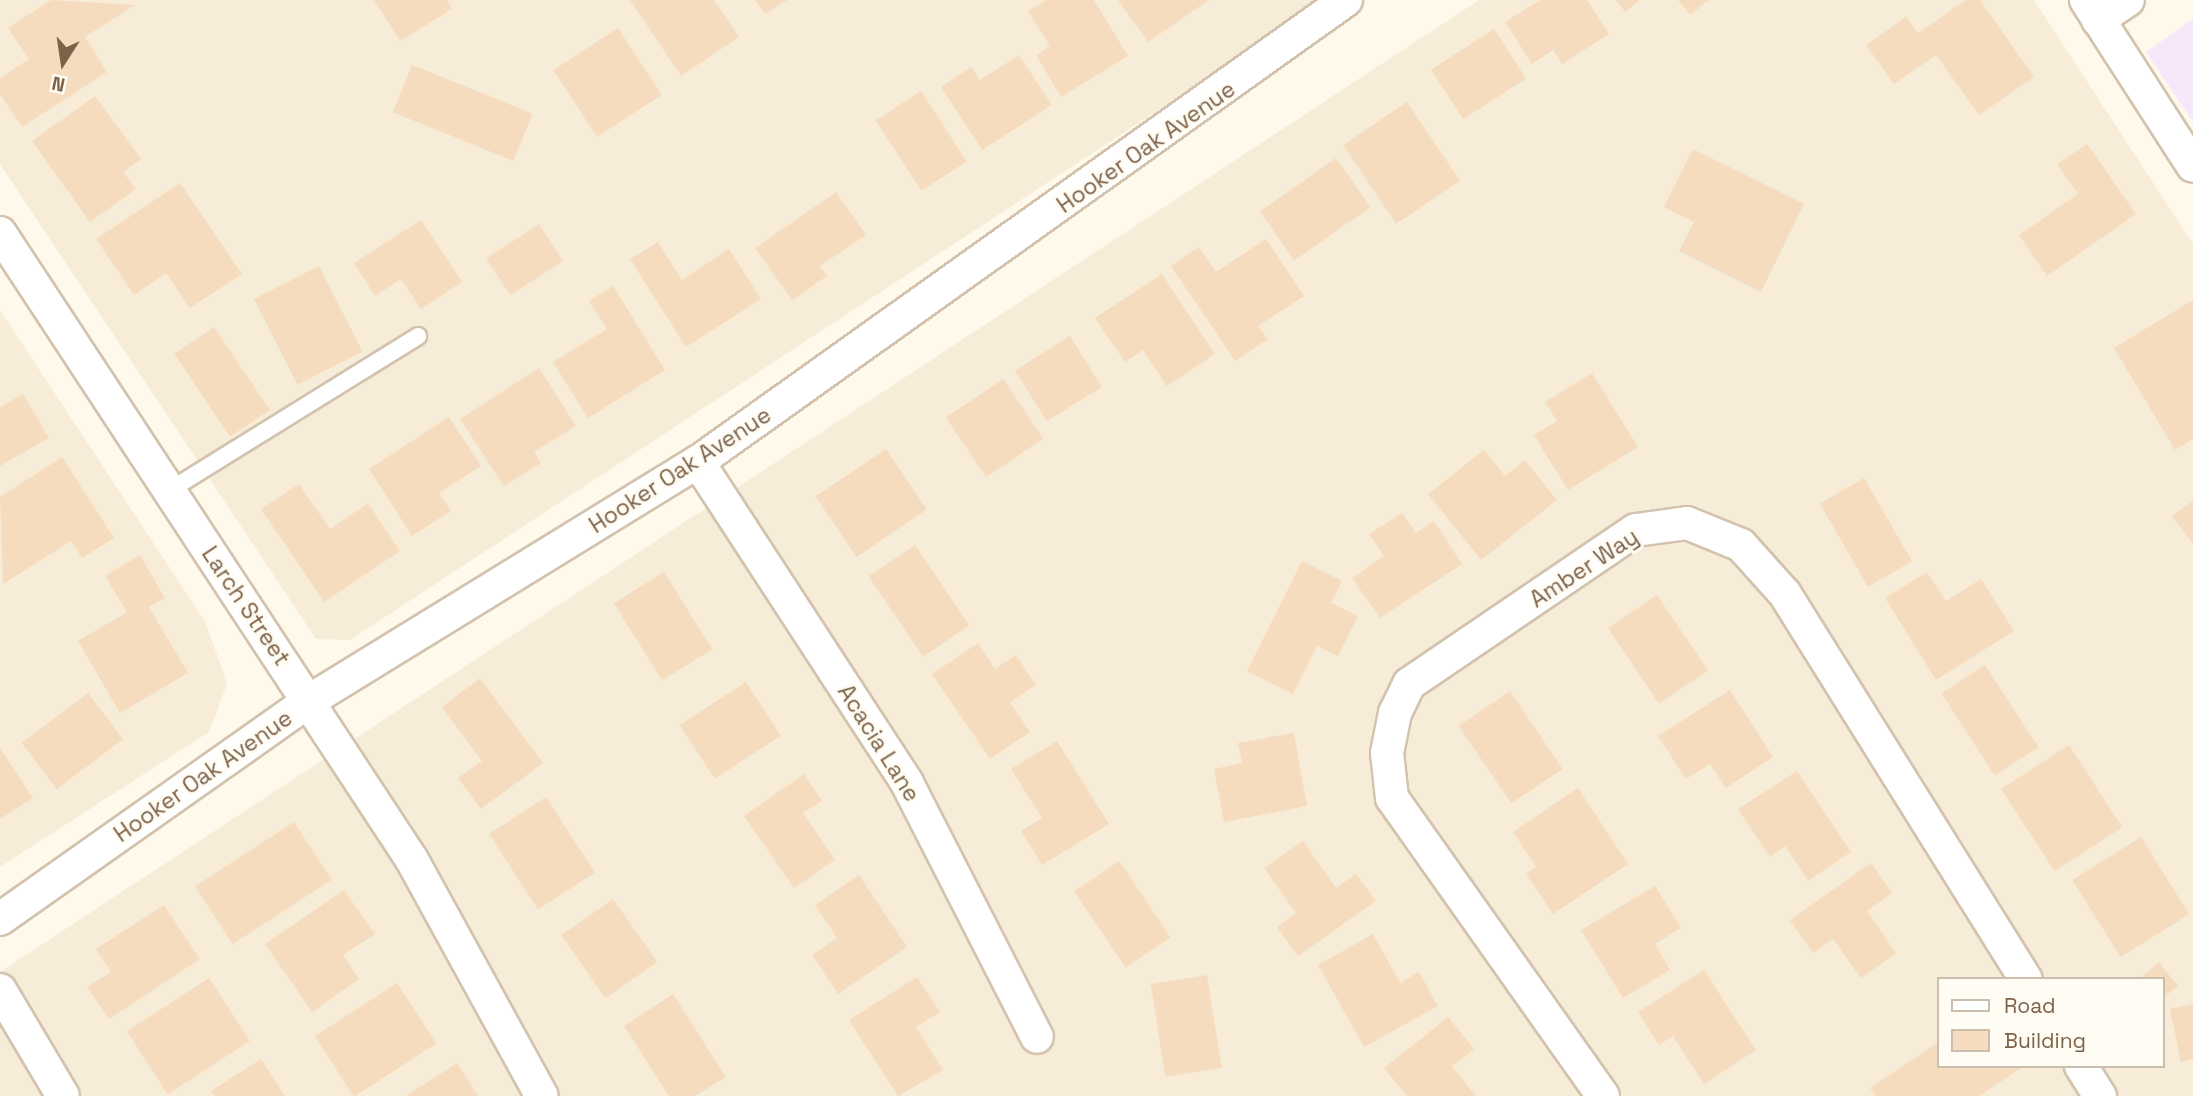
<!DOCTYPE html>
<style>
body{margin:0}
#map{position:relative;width:2193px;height:1096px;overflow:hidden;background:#fef9eb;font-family:"Space Grotesk",sans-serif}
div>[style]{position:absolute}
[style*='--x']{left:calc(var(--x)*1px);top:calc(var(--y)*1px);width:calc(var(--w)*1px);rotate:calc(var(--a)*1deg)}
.residential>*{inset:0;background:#f7ecd8}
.education>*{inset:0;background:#f6e7fb}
.building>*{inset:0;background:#f6dcbf;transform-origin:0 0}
.roads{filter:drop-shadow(2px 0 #d3c2ae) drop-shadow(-2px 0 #d3c2ae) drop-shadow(0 2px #d3c2ae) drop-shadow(0 -2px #d3c2ae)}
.lane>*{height:16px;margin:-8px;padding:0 8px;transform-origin:8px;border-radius:8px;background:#fff}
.street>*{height:32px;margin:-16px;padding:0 16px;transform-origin:16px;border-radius:16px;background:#fff}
span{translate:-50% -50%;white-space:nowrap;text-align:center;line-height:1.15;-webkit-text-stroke:6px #fffcf3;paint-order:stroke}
.street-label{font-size:23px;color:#7d624a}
.legend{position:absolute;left:1937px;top:977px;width:228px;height:91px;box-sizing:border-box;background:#fffcf3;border:2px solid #cbbeaf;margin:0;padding:9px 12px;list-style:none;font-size:21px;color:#7d624a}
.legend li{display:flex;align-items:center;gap:14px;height:35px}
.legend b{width:35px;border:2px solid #cbbeaf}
.north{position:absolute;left:28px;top:28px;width:70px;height:70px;-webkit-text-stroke:5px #fffcf3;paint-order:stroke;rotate:192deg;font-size:19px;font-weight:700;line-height:28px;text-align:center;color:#7d624a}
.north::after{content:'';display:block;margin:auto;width:24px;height:32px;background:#7d624a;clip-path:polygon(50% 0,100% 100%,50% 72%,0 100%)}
</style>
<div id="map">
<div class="residential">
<div style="clip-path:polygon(0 0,1326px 0,350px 640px,316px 639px,0 164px)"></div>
<div style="clip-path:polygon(evenodd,1479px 0,2034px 0,2193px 244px,2193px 1096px,0 1096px,0 972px,1479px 0,1939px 979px,2163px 979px,2163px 1066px,1939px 1066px,1939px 979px)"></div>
<div style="clip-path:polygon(0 310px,206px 623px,227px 684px,209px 732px,0 867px)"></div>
</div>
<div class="education">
<div style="clip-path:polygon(2193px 19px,2193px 122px,2146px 52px)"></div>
</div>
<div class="building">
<div style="clip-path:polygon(51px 0,135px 5px,85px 37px,107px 72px,22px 127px,0 94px,0 78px,29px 59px,8px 28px)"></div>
<div style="clip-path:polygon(374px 0,447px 0,452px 9px,400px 41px)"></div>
<div style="clip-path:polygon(630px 0,714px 0,739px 37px,681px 76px)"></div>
<div style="clip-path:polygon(755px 0,787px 0,765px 14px)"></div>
<div style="clip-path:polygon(1047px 0,1094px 0,1128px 56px,1061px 97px,1036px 55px,1050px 46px,1028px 11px)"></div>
<div style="clip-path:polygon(1118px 0,1209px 0,1148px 42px)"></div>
<div style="clip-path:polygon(1540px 0,1587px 0,1609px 34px,1562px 64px,1553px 50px,1532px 64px,1505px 22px)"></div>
<div style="clip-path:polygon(1616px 0,1640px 0,1625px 12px)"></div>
<div style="clip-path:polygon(1678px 0,1709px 0,1690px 15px)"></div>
<div style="clip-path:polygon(1966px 0,1980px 0,2034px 77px,1979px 115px,1936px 55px,1894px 84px,1866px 45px,1906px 17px,1918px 33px)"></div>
<div style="left:618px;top:28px;width:80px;height:77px;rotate:57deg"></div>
<div style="left:1494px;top:29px;width:59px;height:75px;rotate:57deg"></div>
<div style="clip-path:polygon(1019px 55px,1052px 105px,982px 150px,941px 87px,971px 67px,980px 80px)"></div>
<div style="left:412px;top:65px;width:130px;height:51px;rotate:22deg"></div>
<div style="left:921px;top:91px;width:84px;height:54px;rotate:57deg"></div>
<div style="clip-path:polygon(95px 96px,141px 159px,123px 172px,136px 189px,90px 222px,32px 141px)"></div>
<div style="left:1407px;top:102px;width:95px;height:77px;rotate:56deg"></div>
<div style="clip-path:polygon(2087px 144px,2136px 214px,2047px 276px,2019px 235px,2078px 194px,2057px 164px)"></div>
<div style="clip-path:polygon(1693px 149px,1804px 204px,1761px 292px,1679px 251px,1694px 222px,1664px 207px)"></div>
<div style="left:1336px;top:158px;width:60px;height:93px;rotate:55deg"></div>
<div style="clip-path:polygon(180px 183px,242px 274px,190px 308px,166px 273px,134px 295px,96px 239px)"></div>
<div style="clip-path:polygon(836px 192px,866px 235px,820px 266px,827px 276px,792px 300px,755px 248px)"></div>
<div style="clip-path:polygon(421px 220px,462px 282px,421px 309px,401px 279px,375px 296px,354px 263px)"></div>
<div style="left:539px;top:224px;width:44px;height:63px;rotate:57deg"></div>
<div style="clip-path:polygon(1266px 239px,1304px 296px,1258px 326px,1268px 339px,1235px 361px,1171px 266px,1199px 247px,1216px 272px)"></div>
<div style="clip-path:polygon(658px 242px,682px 280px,729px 249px,761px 299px,686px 347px,630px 259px)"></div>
<div style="left:319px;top:266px;width:96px;height:73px;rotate:63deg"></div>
<div style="clip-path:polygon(1162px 274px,1215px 354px,1167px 386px,1143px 350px,1125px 362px,1095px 318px)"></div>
<div style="clip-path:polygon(613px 286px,665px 370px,588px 418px,553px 362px,607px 329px,589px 301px)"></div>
<div style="clip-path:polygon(2193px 300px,2193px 439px,2175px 450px,2114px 348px)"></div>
<div style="left:214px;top:327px;width:100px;height:48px;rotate:56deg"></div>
<div style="left:1070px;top:336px;width:60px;height:65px;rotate:58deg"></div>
<div style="clip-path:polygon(539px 368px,576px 426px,534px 452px,541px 463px,504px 486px,460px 419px)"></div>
<div style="clip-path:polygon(1592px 373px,1638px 447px,1568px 490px,1534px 435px,1557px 421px,1545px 402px)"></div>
<div style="left:1003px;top:379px;width:72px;height:69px;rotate:56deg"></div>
<div style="clip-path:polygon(23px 394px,49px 438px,0 466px,0 407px)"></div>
<div style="clip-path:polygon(449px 417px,481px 466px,439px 493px,451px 511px,412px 536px,369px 469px)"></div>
<div style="left:886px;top:449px;width:73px;height:85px;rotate:56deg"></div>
<div style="clip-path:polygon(1484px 450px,1505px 476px,1525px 460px,1557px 500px,1481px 560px,1428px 494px)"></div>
<div style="clip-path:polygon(62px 457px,114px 538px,82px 558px,71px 541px,3px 584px,0 497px)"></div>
<div style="left:1864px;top:478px;width:96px;height:51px;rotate:60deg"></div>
<div style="clip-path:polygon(299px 484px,330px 529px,368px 503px,400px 551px,324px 602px,261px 509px)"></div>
<div style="clip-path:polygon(2193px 501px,2193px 544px,2172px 516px)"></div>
<div style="clip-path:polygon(1402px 513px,1416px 533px,1434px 521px,1462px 564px,1380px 618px,1352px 578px,1384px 556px,1369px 534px)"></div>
<div style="left:915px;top:545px;width:97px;height:56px;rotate:56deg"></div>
<div style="clip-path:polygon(140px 555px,165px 598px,149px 607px,188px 673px,120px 713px,78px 641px,127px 612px,105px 576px)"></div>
<div style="clip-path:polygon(1302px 561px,1342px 581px,1331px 603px,1358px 616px,1338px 656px,1317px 646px,1293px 694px,1247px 671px)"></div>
<div style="left:664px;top:572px;width:91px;height:59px;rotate:58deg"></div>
<div style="clip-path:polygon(1927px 572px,1946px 601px,1981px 579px,2014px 631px,1936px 680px,1885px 598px)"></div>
<div style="left:1657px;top:595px;width:91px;height:59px;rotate:56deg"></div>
<div style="clip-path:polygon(978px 643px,995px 669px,1016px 655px,1036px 685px,1010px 702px,1030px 732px,990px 759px,932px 674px)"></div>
<div style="left:1985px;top:665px;width:98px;height:52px;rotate:57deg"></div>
<div style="clip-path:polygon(480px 678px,543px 763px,481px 809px,458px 778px,482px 761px,442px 707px)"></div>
<div style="left:746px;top:682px;width:64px;height:79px;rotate:57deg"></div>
<div style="clip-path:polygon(1730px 690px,1773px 757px,1726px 788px,1710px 764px,1686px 779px,1658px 736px)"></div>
<div style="left:1510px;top:691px;width:94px;height:62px;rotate:56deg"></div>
<div style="left:88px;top:693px;width:58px;height:83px;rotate:53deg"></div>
<div style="clip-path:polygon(1294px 733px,1307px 806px,1224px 822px,1214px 769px,1242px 763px,1238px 743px)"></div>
<div style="clip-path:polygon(1057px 741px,1109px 824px,1042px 865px,1021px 831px,1042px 818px,1011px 769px)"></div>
<div style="left:2069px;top:745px;width:98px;height:81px;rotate:57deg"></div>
<div style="clip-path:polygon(0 748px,33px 798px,0 819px)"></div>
<div style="clip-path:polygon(1797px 771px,1851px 852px,1808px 881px,1785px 846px,1770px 857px,1738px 809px)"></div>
<div style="clip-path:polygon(804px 774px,822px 801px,803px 813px,835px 860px,794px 888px,744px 816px)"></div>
<div style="clip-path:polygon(1578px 788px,1628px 864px,1553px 914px,1526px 874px,1536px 867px,1513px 832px)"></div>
<div style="left:546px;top:797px;width:90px;height:68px;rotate:57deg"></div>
<div style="left:294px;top:822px;width:69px;height:118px;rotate:57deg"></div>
<div style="left:2141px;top:837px;width:91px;height:81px;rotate:58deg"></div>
<div style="clip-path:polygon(1303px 841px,1336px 888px,1356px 874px,1376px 901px,1298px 956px,1277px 927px,1296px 913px,1264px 868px)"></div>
<div style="left:1119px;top:861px;width:92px;height:54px;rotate:56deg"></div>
<div style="clip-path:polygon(1871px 863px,1892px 893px,1867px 911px,1896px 953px,1861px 978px,1833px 939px,1813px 953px,1790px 920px)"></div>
<div style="clip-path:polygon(859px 875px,907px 947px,838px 994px,812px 955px,837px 938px,815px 905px)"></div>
<div style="clip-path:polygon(1655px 886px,1681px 928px,1655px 944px,1670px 970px,1623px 998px,1581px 930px)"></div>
<div style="clip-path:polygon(344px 890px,375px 934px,343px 955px,359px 979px,312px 1012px,265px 944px)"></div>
<div style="left:613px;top:899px;width:77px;height:63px;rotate:55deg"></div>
<div style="clip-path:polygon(164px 905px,200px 959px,109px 1019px,87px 987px,111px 972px,96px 949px)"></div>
<div style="clip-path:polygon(1373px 934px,1400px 983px,1419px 972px,1438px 1006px,1364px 1047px,1318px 965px)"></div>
<div style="clip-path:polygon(2159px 962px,2178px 986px,2163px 998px,2163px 979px,2139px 979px)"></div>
<div style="clip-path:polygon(1704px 970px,1756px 1050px,1704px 1084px,1673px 1036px,1659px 1045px,1638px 1012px)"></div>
<div style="left:1207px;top:975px;width:94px;height:57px;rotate:81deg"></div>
<div style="clip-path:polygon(917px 977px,940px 1012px,916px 1027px,943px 1070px,898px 1096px,849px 1020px)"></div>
<div style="left:209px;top:978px;width:75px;height:98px;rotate:57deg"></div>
<div style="left:397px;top:983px;width:72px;height:98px;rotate:57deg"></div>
<div style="clip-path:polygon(673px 994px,726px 1077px,695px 1096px,669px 1096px,624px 1026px)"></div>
<div style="clip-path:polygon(2193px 1004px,2193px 1059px,2181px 1062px,2170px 1009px)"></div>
<div style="clip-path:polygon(1448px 1017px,1474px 1049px,1452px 1066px,1476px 1096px,1407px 1096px,1384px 1068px)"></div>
<div style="clip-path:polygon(1939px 1042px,1939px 1066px,2024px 1066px,1979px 1096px,1876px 1096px,1870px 1088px)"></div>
<div style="clip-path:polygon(261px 1059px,285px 1096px,215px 1096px,211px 1091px)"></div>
<div style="clip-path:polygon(457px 1063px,478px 1096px,406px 1096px)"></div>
</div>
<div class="roads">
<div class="lane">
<div style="--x:170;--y:490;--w:292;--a:-31.8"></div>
</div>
<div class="street">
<div style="--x:2086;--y:0;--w:197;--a:57.2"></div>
<div style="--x:2098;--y:20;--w:36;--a:-34"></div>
<div style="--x:0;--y:233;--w:750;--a:56.69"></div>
<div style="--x:412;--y:860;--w:269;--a:61.2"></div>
<div style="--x:698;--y:462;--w:383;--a:56.9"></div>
<div style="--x:907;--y:783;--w:285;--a:62.9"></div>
<div style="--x:0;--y:919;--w:378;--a:-35.2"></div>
<div style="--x:309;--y:701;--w:457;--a:-31.6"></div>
<div style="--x:698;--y:462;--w:796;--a:-35.49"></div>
<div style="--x:0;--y:990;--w:123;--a:59.3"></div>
<div style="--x:2081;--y:1066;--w:36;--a:58"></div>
<div style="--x:1603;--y:1096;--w:365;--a:-125.3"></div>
<div style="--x:1392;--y:798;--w:45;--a:-96.3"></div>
<div style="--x:1387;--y:753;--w:41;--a:-78.7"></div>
<div style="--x:1395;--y:713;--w:32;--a:-64"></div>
<div style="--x:1409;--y:684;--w:274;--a:-34.2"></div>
<div style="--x:1636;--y:530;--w:51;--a:-7.8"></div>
<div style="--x:1687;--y:523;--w:58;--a:22.2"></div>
<div style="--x:1741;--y:545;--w:66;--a:48.1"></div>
<div style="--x:1785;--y:594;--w:454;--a:58"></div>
</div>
</div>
<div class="street-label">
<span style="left:1146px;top:147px;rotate:-35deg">Hooker Oak Avenue</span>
<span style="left:680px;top:470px;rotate:-33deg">Hooker Oak Avenue</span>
<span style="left:1584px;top:568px;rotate:-33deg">Amber Way</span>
<span style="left:246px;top:606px;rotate:56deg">Larch Street</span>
<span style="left:879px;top:743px;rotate:58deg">Acacia Lane</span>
<span style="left:203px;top:776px;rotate:-35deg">Hooker Oak Avenue</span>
</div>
<ul class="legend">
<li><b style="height:9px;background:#fff"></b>Road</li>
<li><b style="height:19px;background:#f6dcbf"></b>Building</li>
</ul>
<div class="north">N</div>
</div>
